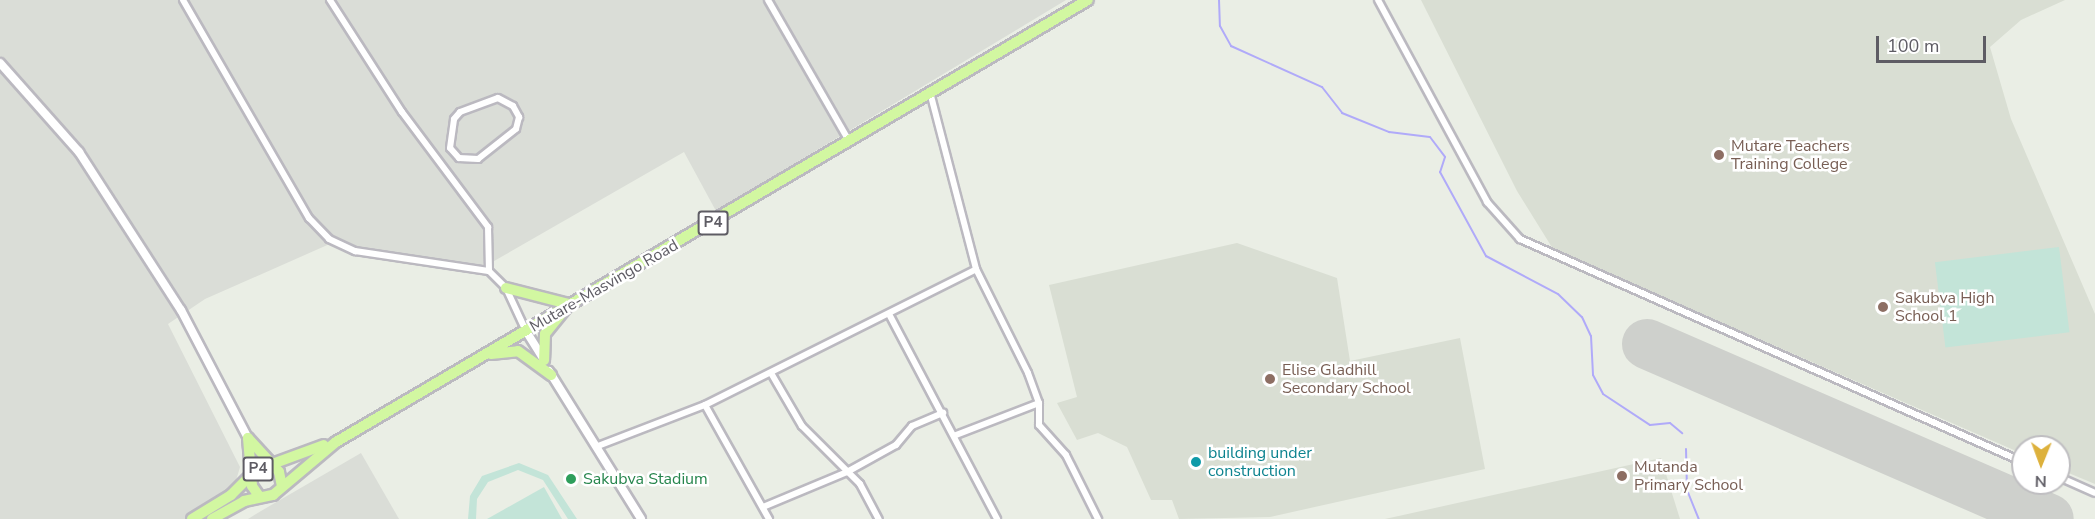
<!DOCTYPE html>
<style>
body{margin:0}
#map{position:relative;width:2095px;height:519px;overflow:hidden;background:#eaeee5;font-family:"Nunito Sans",sans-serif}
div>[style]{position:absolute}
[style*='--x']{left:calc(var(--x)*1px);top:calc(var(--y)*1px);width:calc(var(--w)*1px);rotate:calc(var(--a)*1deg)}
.industrial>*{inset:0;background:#daddd7}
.education>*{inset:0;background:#d9ded3}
.green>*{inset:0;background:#c3e4d8;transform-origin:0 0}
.stream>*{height:2px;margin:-1px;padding:0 1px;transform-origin:1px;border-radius:1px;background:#b0aaf9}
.runway>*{height:50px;margin:-25px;padding:0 25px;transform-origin:25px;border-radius:25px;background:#ced0cc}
.roads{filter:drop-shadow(2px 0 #bbb9c0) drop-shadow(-2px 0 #bbb9c0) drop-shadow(0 2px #bbb9c0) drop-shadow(0 -2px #bbb9c0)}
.minor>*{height:6px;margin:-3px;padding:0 3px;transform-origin:3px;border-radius:3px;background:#fff}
.tertiary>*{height:8px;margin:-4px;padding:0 4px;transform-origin:4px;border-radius:4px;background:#fff}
.trunk>*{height:10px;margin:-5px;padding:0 5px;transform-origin:5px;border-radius:5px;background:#d2f7a1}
.dots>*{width:16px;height:16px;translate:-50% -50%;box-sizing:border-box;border:3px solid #fff;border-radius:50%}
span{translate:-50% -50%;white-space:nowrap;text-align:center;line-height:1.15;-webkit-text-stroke:5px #fff;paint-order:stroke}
.shield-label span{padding:2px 4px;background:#fff;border:2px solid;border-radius:4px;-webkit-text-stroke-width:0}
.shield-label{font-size:15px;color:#5e5c64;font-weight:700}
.education-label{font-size:16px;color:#785e54}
.left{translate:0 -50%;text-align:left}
.street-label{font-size:16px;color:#5e5c64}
.culture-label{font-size:16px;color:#0d838f}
.leisure-label{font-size:16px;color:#27864d}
.north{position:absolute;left:2011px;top:435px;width:60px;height:60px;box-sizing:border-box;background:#fff;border:2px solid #bfbec1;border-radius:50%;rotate:181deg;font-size:16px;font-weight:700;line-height:24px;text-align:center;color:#5e5c64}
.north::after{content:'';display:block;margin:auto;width:21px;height:27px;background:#ddb13c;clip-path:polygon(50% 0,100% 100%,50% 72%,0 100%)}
.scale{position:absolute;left:1876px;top:36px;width:110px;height:27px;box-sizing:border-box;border:3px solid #5e5c64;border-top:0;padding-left:8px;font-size:18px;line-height:21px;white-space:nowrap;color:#5e5c64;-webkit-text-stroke:4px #fff;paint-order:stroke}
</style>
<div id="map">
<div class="industrial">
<div style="clip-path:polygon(0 0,1066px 0,716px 211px,684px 152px,475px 272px,366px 252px,341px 239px,205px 299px,168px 324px,240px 467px,232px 494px,191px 519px,0 519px)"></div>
<div style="clip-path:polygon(361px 453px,399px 519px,248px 519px,261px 511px)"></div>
</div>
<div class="education">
<div style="clip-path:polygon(1421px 0,2065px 0,2021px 20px,1990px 47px,2011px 119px,2095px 314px,2095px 484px,2059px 469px,2059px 447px,2023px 447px,2023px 454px,1553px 249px,1517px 191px)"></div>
<div style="clip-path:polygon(1237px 243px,1337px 278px,1350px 361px,1460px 338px,1485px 469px,1270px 517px,1179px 519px,1172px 500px,1151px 500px,1127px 447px,1098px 433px,1077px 440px,1057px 403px,1077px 397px,1049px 285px)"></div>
<div style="clip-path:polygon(1661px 458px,1680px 519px,1385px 519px)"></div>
</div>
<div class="green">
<div style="left:2059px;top:247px;width:86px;height:125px;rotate:83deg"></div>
<div style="clip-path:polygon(519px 463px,548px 475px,577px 519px,568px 519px,543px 480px,518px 470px,488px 482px,477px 499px,476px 519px,468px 519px,470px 496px,482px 476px)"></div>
<div style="clip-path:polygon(544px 487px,562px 519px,487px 519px)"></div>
</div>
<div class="stream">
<div style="--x:1219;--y:0;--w:26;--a:88"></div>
<div style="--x:1220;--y:26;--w:23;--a:61"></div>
<div style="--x:1231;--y:46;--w:100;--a:24.3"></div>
<div style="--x:1322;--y:87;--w:33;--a:52"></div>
<div style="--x:1342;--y:113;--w:51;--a:22"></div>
<div style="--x:1389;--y:132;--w:41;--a:7"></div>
<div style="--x:1430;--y:137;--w:25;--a:53"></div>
<div style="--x:1445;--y:157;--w:16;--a:108"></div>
<div style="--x:1440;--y:172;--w:96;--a:61.3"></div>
<div style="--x:1486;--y:256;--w:81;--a:27.8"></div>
<div style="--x:1558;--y:294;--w:33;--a:44"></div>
<div style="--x:1582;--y:317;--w:21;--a:65"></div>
<div style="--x:1591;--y:336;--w:39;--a:87"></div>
<div style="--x:1593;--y:375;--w:21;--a:62"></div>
<div style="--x:1603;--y:394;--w:56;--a:33.4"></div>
<div style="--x:1650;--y:425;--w:20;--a:-6"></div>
<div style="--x:1670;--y:423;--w:16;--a:40"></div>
<div style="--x:1686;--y:449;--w:41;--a:88.6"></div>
<div style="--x:1687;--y:490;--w:31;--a:68"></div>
</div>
<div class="runway">
<div style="--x:1647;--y:344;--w:438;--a:23.5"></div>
</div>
<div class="roads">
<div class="minor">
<div style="--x:183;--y:0;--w:252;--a:60"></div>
<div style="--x:309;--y:218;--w:29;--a:46"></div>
<div style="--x:329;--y:239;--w:29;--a:25"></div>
<div style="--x:355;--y:251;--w:135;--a:8.5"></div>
<div style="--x:489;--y:271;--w:24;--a:45"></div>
<div style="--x:506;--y:288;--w:47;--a:65.1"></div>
<div style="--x:330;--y:0;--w:133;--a:57.3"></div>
<div style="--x:402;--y:112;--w:144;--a:53.2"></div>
<div style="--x:488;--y:227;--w:44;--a:88.7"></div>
<div style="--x:768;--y:0;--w:163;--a:60.1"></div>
<div style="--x:1378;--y:0;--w:230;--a:61.6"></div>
<div style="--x:1487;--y:202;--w:50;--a:48.3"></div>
<div style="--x:1520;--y:239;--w:550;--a:23.91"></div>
<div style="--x:931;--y:96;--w:179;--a:75.4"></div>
<div style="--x:976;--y:269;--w:116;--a:63.4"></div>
<div style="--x:1028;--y:373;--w:32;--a:70"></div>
<div style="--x:1039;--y:403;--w:22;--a:90"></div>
<div style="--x:1039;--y:425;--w:40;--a:48"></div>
<div style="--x:1066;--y:455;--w:72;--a:63.4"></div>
<div style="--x:498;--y:98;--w:17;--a:28"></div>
<div style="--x:513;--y:106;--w:13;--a:61"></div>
<div style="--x:519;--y:117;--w:12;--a:104"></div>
<div style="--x:516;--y:129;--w:48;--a:141.7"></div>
<div style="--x:478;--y:159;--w:19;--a:-177"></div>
<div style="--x:459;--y:158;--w:13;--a:-132"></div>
<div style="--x:450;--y:148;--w:29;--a:-82"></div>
<div style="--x:454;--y:119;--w:9;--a:-49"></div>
<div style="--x:460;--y:112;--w:40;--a:-20.2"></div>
<div style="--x:889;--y:314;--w:232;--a:62.2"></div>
<div style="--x:771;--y:373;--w:61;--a:59.7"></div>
<div style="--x:802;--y:426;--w:82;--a:45"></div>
<div style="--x:860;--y:484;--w:40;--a:62"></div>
<div style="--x:705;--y:405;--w:131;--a:60.7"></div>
<div style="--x:956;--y:435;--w:89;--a:-21.1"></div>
<div style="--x:598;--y:446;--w:115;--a:-21"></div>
<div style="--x:705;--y:405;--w:303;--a:-26.6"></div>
<div style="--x:2059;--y:477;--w:39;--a:24"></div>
<div style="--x:763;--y:507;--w:91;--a:-22.6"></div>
<div style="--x:847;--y:472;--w:56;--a:-28.9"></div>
<div style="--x:896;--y:445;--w:25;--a:-50"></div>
<div style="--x:912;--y:426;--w:34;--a:-23"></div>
</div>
<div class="tertiary">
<div style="--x:0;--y:63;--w:119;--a:48.4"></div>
<div style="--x:79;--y:152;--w:188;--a:57.2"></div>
<div style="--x:181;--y:310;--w:144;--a:62.4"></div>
<div style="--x:526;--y:331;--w:34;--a:58"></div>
<div style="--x:549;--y:371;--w:174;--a:58.1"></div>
</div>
<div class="trunk">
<div style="--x:506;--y:288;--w:65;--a:14.3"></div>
<div style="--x:569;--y:304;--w:38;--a:129"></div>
<div style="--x:545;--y:334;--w:26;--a:92"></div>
<div style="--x:491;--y:354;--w:27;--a:-6"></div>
<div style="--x:518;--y:351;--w:41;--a:36"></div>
<div style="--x:248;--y:438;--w:46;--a:47.6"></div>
<div style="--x:279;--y:472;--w:14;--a:78"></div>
<div style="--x:248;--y:438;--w:48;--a:85.2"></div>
<div style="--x:252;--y:486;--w:12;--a:55"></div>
<div style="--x:192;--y:519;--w:46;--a:-31.6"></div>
<div style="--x:231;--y:495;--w:35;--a:-45"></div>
<div style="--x:256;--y:470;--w:72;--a:-20.2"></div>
<div style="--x:212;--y:519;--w:37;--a:-29"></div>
<div style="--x:244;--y:501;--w:30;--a:-12"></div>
<div style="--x:273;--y:495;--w:82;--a:-40.1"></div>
<div style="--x:336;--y:442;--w:872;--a:-30.45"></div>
</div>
</div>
<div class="dots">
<div style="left:1719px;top:155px;background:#8d6e63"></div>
<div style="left:1883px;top:307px;background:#8d6e63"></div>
<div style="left:1270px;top:379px;background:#8d6e63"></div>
<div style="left:1196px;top:462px;background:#0f9aa8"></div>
<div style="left:1622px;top:476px;background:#8d6e63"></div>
<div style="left:571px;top:479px;background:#2e9e5b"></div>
</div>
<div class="shield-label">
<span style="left:713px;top:223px">P4</span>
<span style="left:258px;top:469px">P4</span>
</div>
<div class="education-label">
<span class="left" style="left:1731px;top:155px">Mutare Teachers<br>Training College</span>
<span class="left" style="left:1895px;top:307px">Sakubva High<br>School 1</span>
<span class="left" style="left:1282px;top:379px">Elise Gladhill<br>Secondary School</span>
<span class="left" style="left:1634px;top:476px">Mutanda<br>Primary School</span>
</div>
<div class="street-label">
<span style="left:604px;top:286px;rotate:-30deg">Mutare-Masvingo Road</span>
</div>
<div class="culture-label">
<span class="left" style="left:1208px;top:462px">building under<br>construction</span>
</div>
<div class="leisure-label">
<span class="left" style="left:583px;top:479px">Sakubva Stadium</span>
</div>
<div class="north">N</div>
<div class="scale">100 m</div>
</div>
